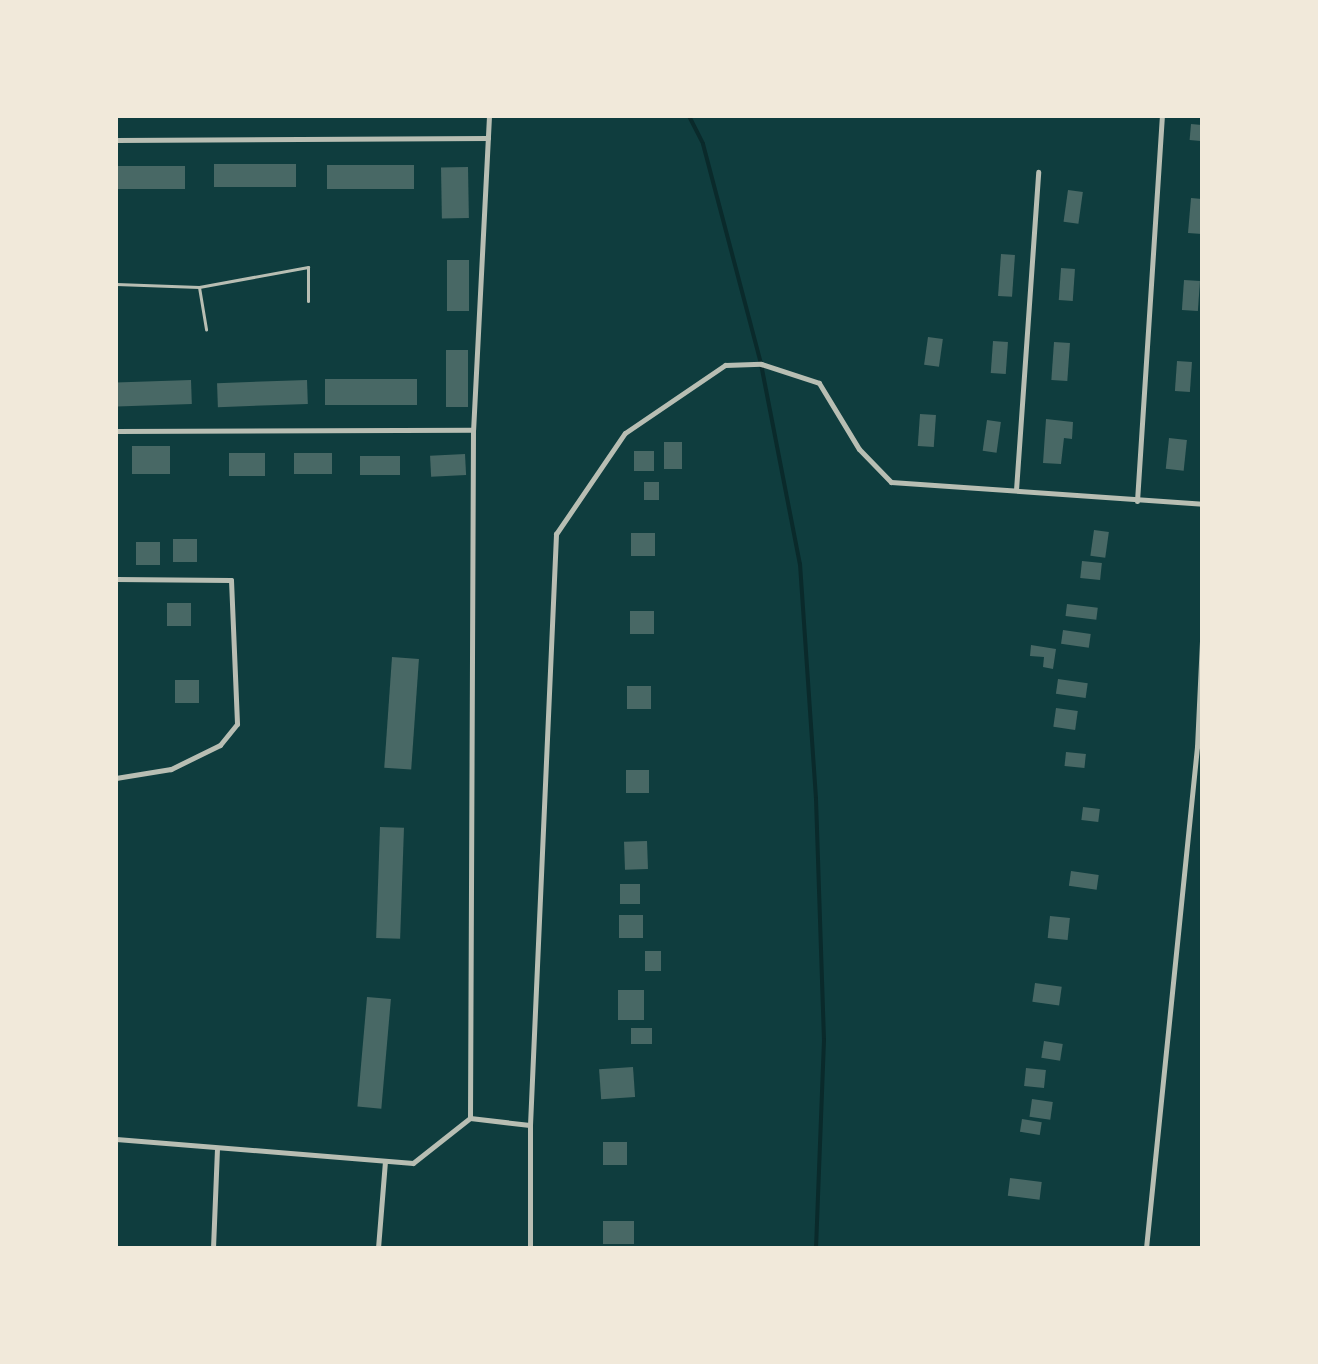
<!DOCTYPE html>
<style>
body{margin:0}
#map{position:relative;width:1318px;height:1364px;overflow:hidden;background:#0f3d3e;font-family:Helvetica,sans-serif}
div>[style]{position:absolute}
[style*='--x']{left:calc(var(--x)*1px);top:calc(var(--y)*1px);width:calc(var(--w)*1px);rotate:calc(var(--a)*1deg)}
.stream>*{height:4px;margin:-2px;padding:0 2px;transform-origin:2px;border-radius:2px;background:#0a2a2b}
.building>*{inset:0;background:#486865;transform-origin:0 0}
.service>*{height:3px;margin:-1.5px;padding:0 1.5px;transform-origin:1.5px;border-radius:1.5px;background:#b8beb3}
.minor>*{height:5px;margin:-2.5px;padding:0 2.5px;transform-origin:2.5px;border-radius:2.5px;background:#b8beb3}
span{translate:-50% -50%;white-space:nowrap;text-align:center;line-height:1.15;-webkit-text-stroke:6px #f1e9da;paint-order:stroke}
.frame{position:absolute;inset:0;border:118px solid #f1e9da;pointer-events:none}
</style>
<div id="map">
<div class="stream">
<div style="--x:689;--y:116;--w:31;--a:63"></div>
<div style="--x:703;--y:144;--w:228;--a:75.2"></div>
<div style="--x:761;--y:364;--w:204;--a:79"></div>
<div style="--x:800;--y:564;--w:236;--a:86.1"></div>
<div style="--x:816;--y:799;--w:241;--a:88.1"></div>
<div style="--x:824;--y:1040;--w:208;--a:92.2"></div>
</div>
<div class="building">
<div style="left:1191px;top:124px;width:11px;height:16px;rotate:5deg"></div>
<div style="left:296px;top:164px;width:23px;height:82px;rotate:90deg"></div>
<div style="left:414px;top:165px;width:24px;height:87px;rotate:90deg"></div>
<div style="left:185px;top:166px;width:23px;height:69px;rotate:90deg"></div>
<div style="left:468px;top:167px;width:51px;height:27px;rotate:89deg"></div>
<div style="left:1068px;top:190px;width:15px;height:32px;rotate:8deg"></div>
<div style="clip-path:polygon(1191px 198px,1202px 199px,1202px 234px,1188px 233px)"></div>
<div style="left:1001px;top:254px;width:14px;height:42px;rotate:4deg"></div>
<div style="left:447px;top:260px;width:22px;height:51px"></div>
<div style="left:1061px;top:268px;width:14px;height:32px;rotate:4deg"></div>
<div style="left:1184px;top:280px;width:16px;height:30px;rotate:4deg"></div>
<div style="left:928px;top:337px;width:15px;height:28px;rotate:8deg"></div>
<div style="left:993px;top:341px;width:15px;height:32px;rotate:4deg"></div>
<div style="left:1054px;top:342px;width:16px;height:38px;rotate:4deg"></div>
<div style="left:446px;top:350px;width:22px;height:57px"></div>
<div style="left:1177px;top:361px;width:15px;height:30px;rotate:4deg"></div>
<div style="left:417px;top:379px;width:26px;height:92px;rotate:90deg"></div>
<div style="left:191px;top:380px;width:24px;height:75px;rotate:88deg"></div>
<div style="left:307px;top:380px;width:24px;height:90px;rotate:88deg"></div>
<div style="left:920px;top:414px;width:16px;height:32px;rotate:4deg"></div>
<div style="clip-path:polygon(1046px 419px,1073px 422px,1072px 439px,1064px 438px,1061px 464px,1043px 463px)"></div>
<div style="left:987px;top:420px;width:14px;height:31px;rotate:8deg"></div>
<div style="left:1169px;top:438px;width:18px;height:31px;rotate:6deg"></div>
<div style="left:682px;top:442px;width:27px;height:18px;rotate:90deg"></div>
<div style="left:132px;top:446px;width:38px;height:28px"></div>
<div style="left:634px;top:451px;width:20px;height:20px"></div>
<div style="left:229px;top:453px;width:36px;height:23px"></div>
<div style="left:294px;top:453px;width:38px;height:21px"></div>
<div style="left:465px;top:454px;width:21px;height:35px;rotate:87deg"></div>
<div style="left:360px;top:456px;width:40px;height:19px"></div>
<div style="left:659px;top:482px;width:18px;height:15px;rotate:90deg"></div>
<div style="left:1094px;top:530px;width:15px;height:26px;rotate:8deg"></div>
<div style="left:655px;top:533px;width:23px;height:24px;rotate:90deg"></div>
<div style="left:197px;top:539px;width:23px;height:24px;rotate:90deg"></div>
<div style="left:136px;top:542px;width:24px;height:23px"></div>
<div style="left:1082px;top:561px;width:20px;height:17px;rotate:6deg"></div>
<div style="left:167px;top:603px;width:24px;height:23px"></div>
<div style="left:1067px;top:604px;width:31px;height:12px;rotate:7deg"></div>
<div style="left:630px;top:611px;width:24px;height:23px"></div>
<div style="left:1063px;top:630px;width:28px;height:14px;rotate:8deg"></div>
<div style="clip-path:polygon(1031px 645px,1056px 649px,1053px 669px,1043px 667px,1044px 657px,1030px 656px)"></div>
<div style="left:392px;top:657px;width:27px;height:111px;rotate:4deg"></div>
<div style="left:1058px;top:679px;width:30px;height:15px;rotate:8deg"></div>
<div style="left:175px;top:680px;width:24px;height:23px"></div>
<div style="left:627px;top:686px;width:24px;height:23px"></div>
<div style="left:1056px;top:708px;width:22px;height:19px;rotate:8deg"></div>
<div style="left:1066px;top:752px;width:20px;height:14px;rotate:6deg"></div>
<div style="left:626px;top:770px;width:23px;height:23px"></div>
<div style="left:1083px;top:807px;width:17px;height:13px;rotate:7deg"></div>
<div style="left:380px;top:827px;width:24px;height:111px;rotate:2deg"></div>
<div style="left:647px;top:841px;width:28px;height:23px;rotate:88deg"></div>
<div style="left:1071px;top:871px;width:28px;height:15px;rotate:8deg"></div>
<div style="left:640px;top:884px;width:20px;height:20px;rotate:90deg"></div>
<div style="left:619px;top:915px;width:24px;height:23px"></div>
<div style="left:1050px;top:916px;width:20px;height:22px;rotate:6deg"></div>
<div style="left:661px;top:951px;width:20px;height:16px;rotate:90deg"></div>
<div style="left:1035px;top:983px;width:27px;height:19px;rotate:8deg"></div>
<div style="left:618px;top:990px;width:26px;height:30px"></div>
<div style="left:367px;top:997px;width:24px;height:110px;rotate:5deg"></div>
<div style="left:652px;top:1028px;width:16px;height:21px;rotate:90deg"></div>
<div style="left:1044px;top:1041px;width:19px;height:17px;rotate:9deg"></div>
<div style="left:633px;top:1067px;width:30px;height:34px;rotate:86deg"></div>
<div style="left:1026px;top:1068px;width:20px;height:18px;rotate:6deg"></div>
<div style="left:1032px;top:1099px;width:21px;height:18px;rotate:8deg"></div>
<div style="left:1022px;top:1119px;width:20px;height:13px;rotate:9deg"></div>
<div style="left:603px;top:1142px;width:24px;height:23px"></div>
<div style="left:1010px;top:1178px;width:32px;height:18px;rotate:7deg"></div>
<div style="left:603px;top:1221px;width:31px;height:23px"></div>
</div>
<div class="service">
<div style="--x:116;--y:284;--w:83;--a:2.1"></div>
<div style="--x:199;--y:287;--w:111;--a:-10.4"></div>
<div style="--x:308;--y:267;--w:34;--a:90"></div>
<div style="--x:199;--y:287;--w:43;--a:80.5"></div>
</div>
<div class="minor">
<div style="--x:489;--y:116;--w:314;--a:92.9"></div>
<div style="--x:473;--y:430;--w:688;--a:90.25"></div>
<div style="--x:470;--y:1118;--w:60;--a:6.7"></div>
<div style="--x:116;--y:140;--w:372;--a:-0.3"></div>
<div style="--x:116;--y:431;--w:357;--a:-0.2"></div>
<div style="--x:1016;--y:490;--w:319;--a:-86"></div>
<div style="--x:1137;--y:501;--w:386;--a:-86.3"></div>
<div style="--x:116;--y:579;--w:115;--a:0.5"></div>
<div style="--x:231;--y:580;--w:144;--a:87.6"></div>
<div style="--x:237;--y:724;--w:27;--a:129"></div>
<div style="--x:220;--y:745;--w:55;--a:153.9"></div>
<div style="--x:171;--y:769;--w:56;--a:170.7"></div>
<div style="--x:116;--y:1139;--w:298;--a:4.6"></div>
<div style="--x:413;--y:1163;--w:73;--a:-38.3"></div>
<div style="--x:213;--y:1248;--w:100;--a:-87.7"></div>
<div style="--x:378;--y:1248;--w:87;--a:-85.4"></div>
<div style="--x:530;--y:1248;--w:123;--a:-90"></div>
<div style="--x:530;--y:1125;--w:592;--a:-87.48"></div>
<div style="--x:556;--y:534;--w:122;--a:-55.7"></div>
<div style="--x:625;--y:433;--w:121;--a:-34.2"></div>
<div style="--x:725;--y:365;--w:36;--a:-2"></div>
<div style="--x:761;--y:364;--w:61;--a:18.1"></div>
<div style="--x:819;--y:383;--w:77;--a:58.8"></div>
<div style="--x:859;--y:449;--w:46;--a:45.9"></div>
<div style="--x:891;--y:482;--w:312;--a:4"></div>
<div style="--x:1146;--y:1248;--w:504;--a:-84.19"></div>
<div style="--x:1197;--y:747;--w:106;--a:-87.3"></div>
</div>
<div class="frame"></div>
</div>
